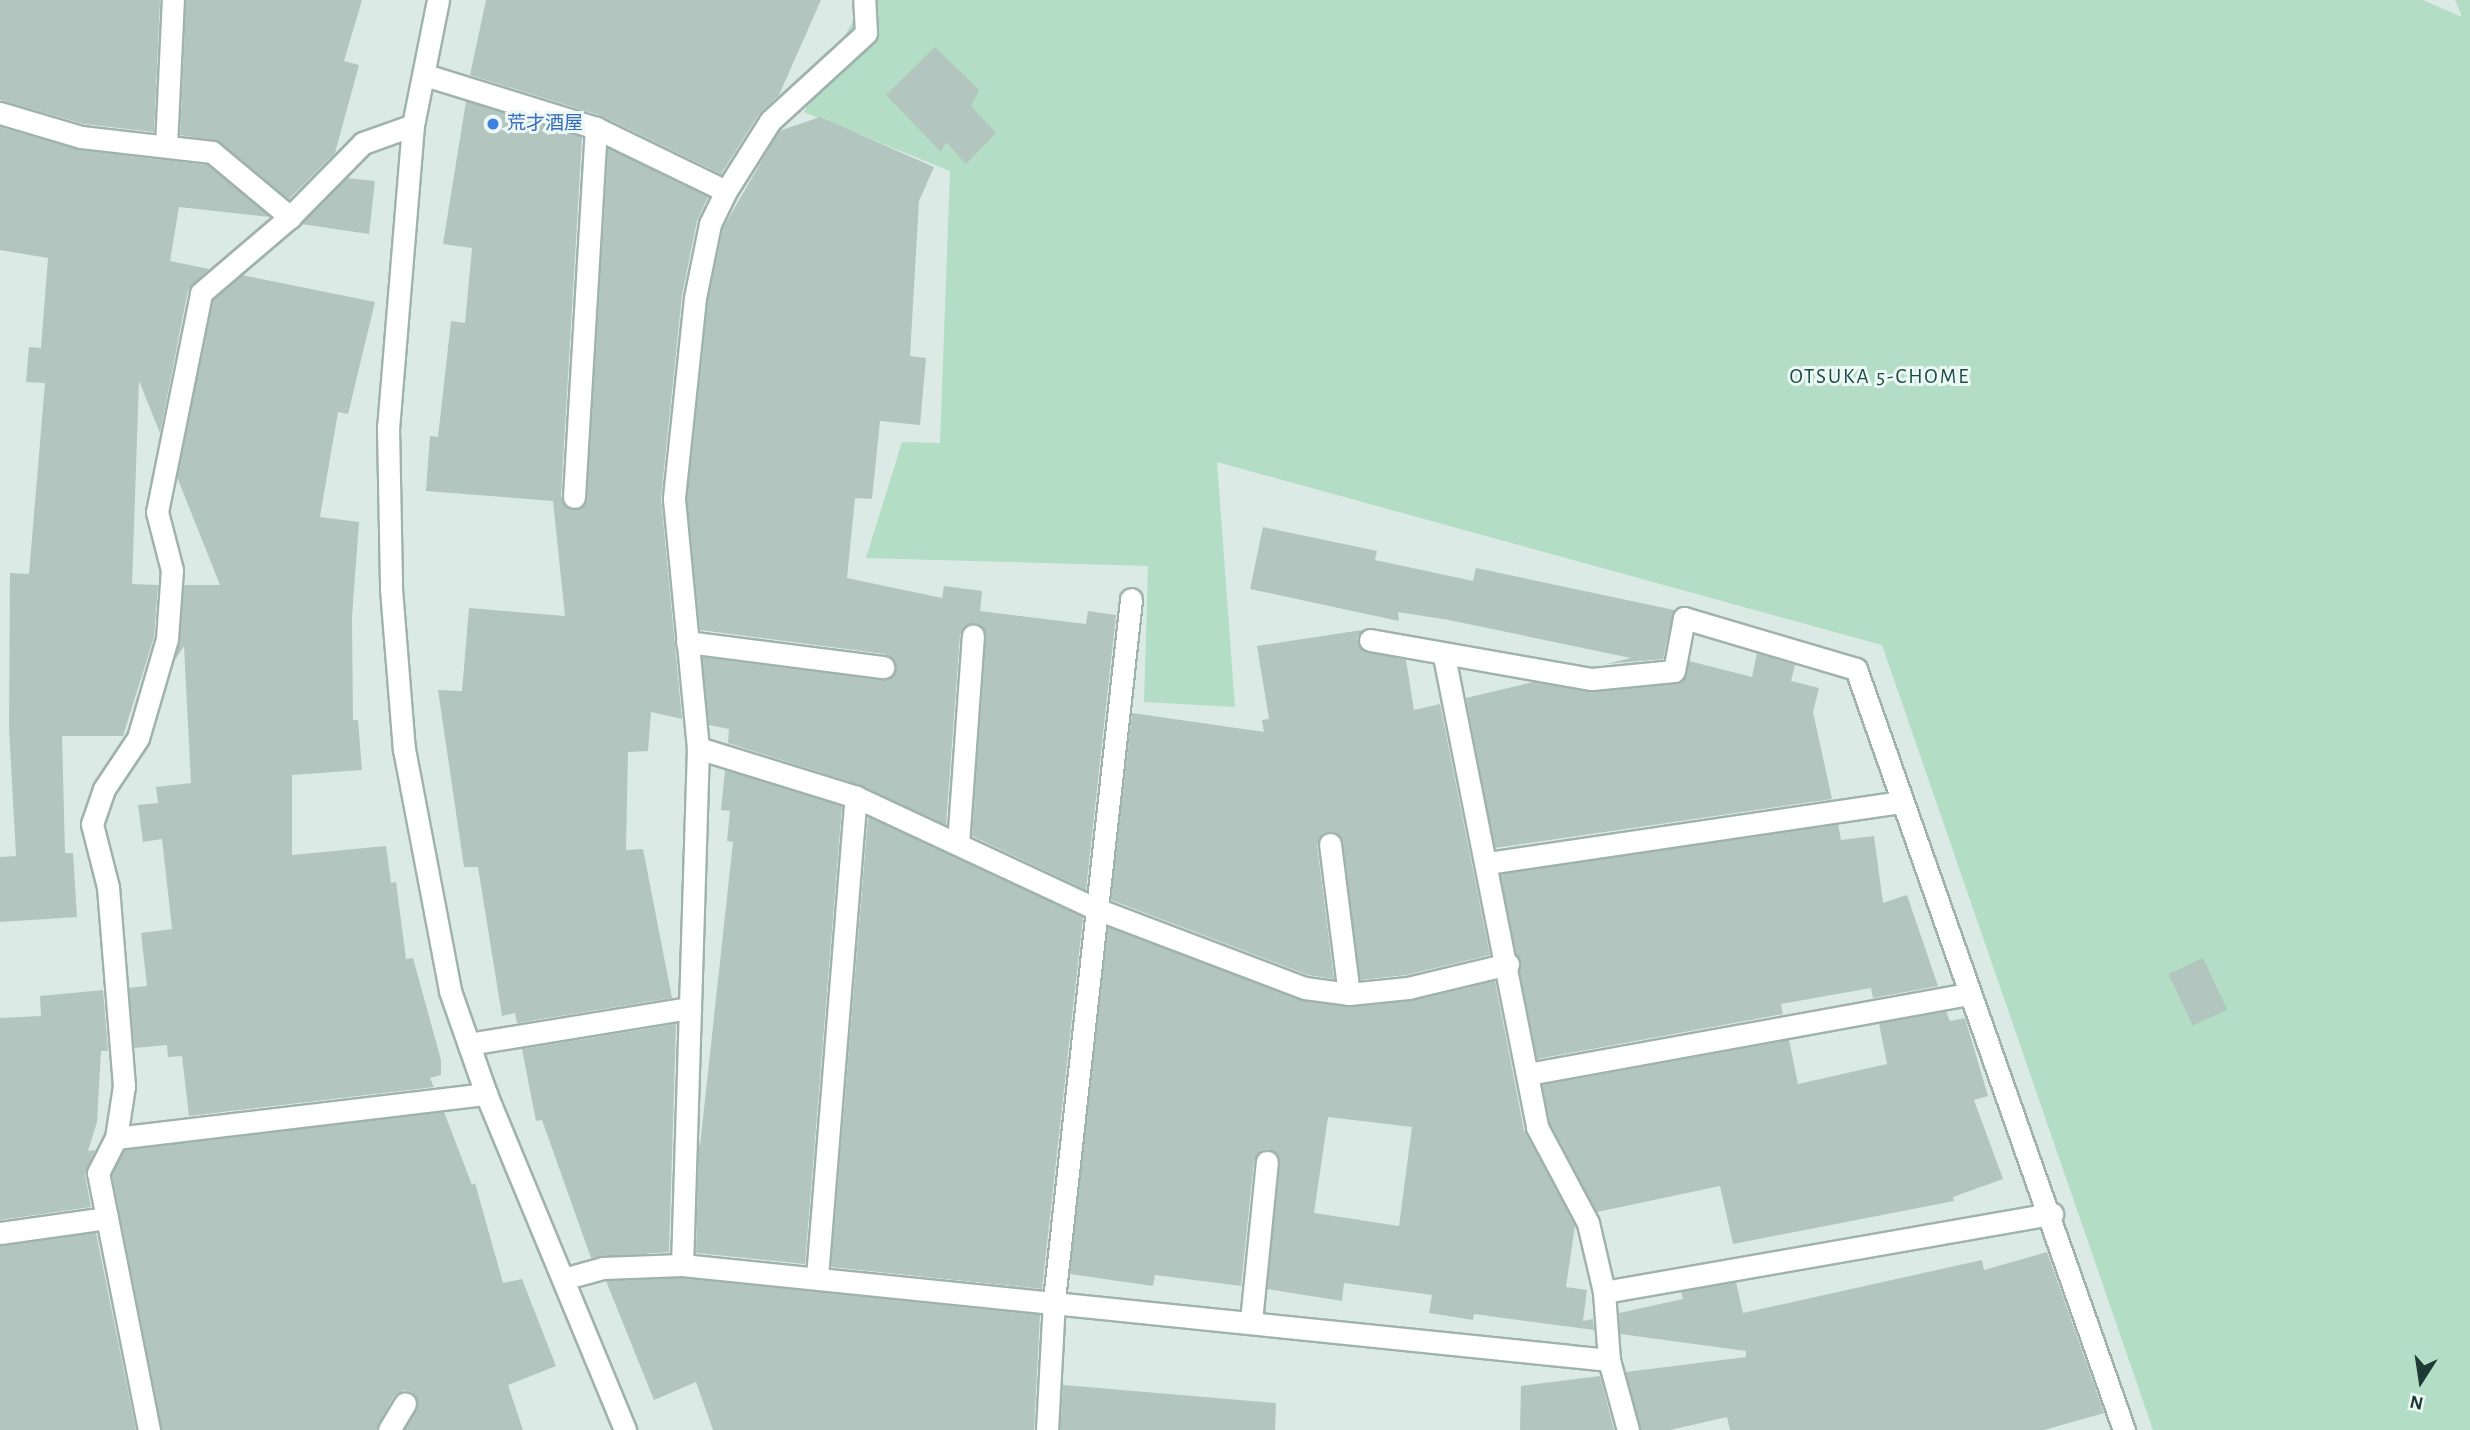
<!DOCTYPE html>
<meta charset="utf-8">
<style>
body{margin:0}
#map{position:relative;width:2470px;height:1430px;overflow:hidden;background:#dceae6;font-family:"Alegreya Sans","Noto Sans JP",sans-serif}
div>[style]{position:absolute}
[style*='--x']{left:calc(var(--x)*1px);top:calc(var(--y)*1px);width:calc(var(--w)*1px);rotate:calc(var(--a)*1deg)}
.green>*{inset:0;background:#b3ddc5}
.building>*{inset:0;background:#b2c5bf;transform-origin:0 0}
.roads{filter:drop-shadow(2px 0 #9fb2ae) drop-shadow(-2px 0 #9fb2ae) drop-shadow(0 2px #9fb2ae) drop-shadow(0 -2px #9fb2ae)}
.service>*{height:21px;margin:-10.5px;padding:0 10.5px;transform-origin:10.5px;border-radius:10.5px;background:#fff}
.minor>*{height:21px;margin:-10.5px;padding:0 10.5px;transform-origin:10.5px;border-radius:10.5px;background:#fff}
.tertiary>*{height:21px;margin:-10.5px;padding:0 10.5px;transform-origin:10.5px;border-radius:10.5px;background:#fff}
.dots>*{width:19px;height:19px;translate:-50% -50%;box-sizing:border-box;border:4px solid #edf7f3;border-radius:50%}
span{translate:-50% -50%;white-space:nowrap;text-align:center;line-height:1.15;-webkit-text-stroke:6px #edf7f3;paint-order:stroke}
.shop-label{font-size:19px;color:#366cbe}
.left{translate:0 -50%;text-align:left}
.neighbourhood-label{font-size:21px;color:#194d47;letter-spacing:2px}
.north{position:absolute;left:2386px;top:1346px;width:70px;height:70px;-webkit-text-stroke:5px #edf7f3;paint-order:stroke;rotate:192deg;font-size:19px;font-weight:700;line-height:28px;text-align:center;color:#1e3a36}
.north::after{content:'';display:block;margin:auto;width:24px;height:32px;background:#1e3a36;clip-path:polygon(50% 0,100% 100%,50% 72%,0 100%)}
</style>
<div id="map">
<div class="green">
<div style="clip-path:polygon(864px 0,2423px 0,2462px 17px,2455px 0,2470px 0,2470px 1430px,2153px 1430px,1882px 645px,1217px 462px,1235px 707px,1144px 702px,1148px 566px,866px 558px,902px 442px,940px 443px,950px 171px,804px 112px)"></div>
</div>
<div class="building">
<div style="clip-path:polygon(0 0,160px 0,154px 132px,84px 124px,0 100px)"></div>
<div style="clip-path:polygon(186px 0,362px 0,344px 61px,359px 65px,335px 153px,289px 199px,220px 142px,180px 135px)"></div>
<div style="clip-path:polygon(486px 0,821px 0,779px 95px,759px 114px,721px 174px,602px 116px,470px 75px)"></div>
<div style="clip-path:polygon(935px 47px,979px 90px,971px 106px,996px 133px,966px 164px,946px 142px,941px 152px,886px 95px)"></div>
<div style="clip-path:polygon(466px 101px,582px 137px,561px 496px,567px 508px,580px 508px,587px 498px,608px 148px,708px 197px,697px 221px,682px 295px,661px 498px,682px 719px,651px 712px,648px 751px,628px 752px,626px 850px,643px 849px,672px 998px,517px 1023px,515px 1013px,502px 1016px,478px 867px,464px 867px,438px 690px,462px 691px,469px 608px,565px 616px,553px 501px,426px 491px,430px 436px,438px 437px,451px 321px,465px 323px,472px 248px,443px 244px)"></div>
<div style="clip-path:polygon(820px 117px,934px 167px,919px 201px,910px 356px,926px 358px,920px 425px,880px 421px,872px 499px,855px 498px,847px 578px,942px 598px,944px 586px,982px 591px,980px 611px,1086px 624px,1088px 611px,1116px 615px,1086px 890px,972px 836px,986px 637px,980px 625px,967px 625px,960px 635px,946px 825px,860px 785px,728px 743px,729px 729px,709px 725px,702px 657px,881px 680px,896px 669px,895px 661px,885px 654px,700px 630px,687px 499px,708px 300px,723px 228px,779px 131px)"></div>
<div style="clip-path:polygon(0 127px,79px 150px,207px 165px,270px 217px,179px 207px,170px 261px,209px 269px,188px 290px,160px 433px,139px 381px,132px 584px,158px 585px,154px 637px,123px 736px,62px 736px,65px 853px,73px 853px,77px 917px,0 922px,0 857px,16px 856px,9px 728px,10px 573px,29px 574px,45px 383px,26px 382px,29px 347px,41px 348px,48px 258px,0 250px)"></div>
<div style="clip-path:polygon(347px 178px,375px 181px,369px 234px,301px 224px)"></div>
<div style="clip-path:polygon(242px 275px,375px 302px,348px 414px,338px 412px,320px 517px,359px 522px,352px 617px,353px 720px,358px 720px,362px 770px,292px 775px,292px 855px,386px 846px,391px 883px,396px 882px,406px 959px,413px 958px,441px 1060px,441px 1075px,430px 1078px,434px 1087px,189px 1116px,182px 1056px,168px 1057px,167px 1045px,134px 1048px,129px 988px,147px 986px,141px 933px,172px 929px,162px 839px,143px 842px,138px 805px,158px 803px,156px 787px,191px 783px,184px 646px,175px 660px,184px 585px,220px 585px,177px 477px,213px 300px)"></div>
<div style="clip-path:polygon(1263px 527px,1377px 551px,1375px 560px,1473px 581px,1476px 568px,1674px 610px,1663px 659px,1606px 664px,1631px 658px,1449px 620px,1398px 612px,1399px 621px,1250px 589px)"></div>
<div style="clip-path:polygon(1362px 630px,1357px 638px,1362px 650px,1406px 660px,1414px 710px,1440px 704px,1490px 955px,1406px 975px,1360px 980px,1343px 842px,1334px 832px,1323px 833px,1317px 845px,1334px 979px,1308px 975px,1111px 900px,1132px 713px,1264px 732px,1262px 720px,1269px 719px,1257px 646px)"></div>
<div style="clip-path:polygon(1757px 653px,1795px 665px,1791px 681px,1819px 688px,1813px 712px,1832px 799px,1495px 848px,1466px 698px,1533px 682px,1593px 692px,1675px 684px,1683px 680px,1689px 661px,1752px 677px)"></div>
<div style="clip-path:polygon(725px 770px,842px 806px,805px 1264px,696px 1253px,699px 1139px,700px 1146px,733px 842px,727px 841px,730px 811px,721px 810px)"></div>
<div style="clip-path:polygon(868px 817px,1083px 917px,1042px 1289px,831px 1267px)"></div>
<div style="clip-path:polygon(1838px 824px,1841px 840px,1874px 836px,1883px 903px,1907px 895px,1938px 986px,1873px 998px,1871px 988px,1781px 1004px,1783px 1014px,1537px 1059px,1500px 874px)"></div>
<div style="clip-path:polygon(evenodd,1108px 927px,1303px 1001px,1350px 1007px,1410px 1001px,1495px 981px,1524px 1130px,1575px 1226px,1566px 1287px,1587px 1290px,1583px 1321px,1593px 1319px,1594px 1330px,1474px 1314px,1473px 1320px,1429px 1313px,1432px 1295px,1344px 1283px,1342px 1301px,1267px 1289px,1280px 1163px,1269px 1149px,1261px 1150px,1254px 1161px,1241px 1286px,1155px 1275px,1153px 1286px,1070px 1274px,1108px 927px,1328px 1117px,1412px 1127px,1399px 1226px,1314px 1213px,1328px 1117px)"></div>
<div style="left:2203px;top:958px;width:57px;height:38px;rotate:65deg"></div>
<div style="clip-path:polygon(103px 990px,108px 1051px,101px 1051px,97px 1122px,88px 1151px,95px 1150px,85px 1175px,91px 1207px,0 1220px,0 1018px,41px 1016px,40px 996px)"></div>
<div style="clip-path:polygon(1946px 1011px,1950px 1021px,1965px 1018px,1988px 1096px,1974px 1100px,2003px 1179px,1953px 1197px,1954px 1201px,1733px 1244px,1720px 1186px,1597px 1212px,1550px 1123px,1542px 1085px,1789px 1040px,1798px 1084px,1887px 1064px,1879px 1023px)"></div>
<div style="clip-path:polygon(676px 1024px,669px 1252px,591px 1258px,542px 1120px,536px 1121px,522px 1049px)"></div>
<div style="clip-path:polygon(444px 1112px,472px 1185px,475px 1183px,503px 1283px,522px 1279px,556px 1366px,508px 1385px,523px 1430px,404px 1430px,418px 1402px,412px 1392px,404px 1390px,394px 1396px,376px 1430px,162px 1430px,112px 1175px,124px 1150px)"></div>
<div style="clip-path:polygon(96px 1233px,136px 1430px,0 1430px,0 1246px)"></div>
<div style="clip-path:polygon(2047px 1252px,2104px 1413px,2044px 1430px,1730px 1430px,1727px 1417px,1670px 1430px,1641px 1430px,1626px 1372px,1746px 1357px,1746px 1351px,1620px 1334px,1619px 1313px,1683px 1299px,1681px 1292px,1736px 1282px,1743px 1313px,1982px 1260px,1984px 1270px)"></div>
<div style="clip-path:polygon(682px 1278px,1040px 1315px,1034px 1430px,713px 1430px,696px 1382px,654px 1400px,606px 1281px)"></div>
<div style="clip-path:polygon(1600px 1376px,1614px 1430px,1520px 1430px,1521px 1386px)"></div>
<div style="clip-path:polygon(1063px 1385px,1276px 1403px,1275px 1430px,1060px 1430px)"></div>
</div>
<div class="roads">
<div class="service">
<div style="--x:0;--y:113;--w:84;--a:16.5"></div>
<div style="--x:81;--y:137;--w:132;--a:6.5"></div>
<div style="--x:212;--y:152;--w:102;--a:39.8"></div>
<div style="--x:166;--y:146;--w:146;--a:-87.3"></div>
<div style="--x:726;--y:191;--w:83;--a:-57.8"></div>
<div style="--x:770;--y:121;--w:130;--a:-42.5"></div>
<div style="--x:866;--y:33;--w:33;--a:-93"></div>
<div style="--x:574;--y:497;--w:370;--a:-86.6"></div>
<div style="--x:687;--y:642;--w:198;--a:7.3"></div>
<div style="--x:1592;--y:679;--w:82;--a:-5.6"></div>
<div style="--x:1674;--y:671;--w:54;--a:-79.3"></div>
<div style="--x:1684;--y:618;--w:179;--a:16.5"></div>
<div style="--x:1856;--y:669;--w:807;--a:70.6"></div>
<div style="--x:958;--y:844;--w:209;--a:-85.9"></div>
<div style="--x:1330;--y:844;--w:151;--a:82.8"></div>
<div style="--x:1487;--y:863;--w:417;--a:-8.4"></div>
<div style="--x:469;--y:1044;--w:224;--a:-9.3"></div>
<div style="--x:1528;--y:1074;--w:446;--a:-10.3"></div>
<div style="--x:116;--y:1138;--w:373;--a:-6.8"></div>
<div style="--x:0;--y:1233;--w:108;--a:-8"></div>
<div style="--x:817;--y:1277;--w:482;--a:-85.4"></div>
<div style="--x:1604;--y:1292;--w:455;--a:-9.9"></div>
<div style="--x:1251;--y:1321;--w:160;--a:-84.3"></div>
<div style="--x:389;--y:1430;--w:31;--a:-59"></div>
</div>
<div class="minor">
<div style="--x:425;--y:75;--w:179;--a:17.2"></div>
<div style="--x:596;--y:128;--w:144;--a:25.9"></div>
<div style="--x:726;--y:191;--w:37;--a:116"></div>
<div style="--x:710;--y:224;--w:76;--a:101.5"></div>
<div style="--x:695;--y:298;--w:202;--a:96"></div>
<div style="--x:674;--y:499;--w:250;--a:84.5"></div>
<div style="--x:698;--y:748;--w:517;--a:91.77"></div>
<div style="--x:1370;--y:640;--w:225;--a:10"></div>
<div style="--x:1444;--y:656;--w:480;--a:78.8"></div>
<div style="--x:1537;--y:1127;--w:109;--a:62"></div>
<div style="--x:1588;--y:1223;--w:71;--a:76.9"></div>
<div style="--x:1604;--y:1292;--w:68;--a:85.8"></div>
<div style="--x:1609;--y:1360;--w:73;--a:74.8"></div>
<div style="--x:698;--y:748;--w:165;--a:17.2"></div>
<div style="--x:856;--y:797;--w:263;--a:25"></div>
<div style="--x:1094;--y:908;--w:226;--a:20.8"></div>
<div style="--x:1305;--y:988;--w:44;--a:7.8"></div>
<div style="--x:1349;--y:994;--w:59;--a:-5.8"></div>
<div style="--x:1408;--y:988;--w:103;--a:-13.5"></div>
<div style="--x:563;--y:1279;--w:41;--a:-15.4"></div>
<div style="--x:603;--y:1268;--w:79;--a:-2.2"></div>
<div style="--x:682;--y:1265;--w:932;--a:5.85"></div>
<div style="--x:149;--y:1430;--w:262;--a:-101.2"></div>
<div style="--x:98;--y:1173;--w:39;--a:-63"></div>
<div style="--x:116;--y:1138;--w:53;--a:-81.3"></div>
<div style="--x:124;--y:1086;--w:200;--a:-94.6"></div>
<div style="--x:108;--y:887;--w:65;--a:-104.3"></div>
<div style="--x:92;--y:824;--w:37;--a:-71"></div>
<div style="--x:104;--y:789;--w:61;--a:-56.3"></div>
<div style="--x:138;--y:738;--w:103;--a:-73.7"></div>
<div style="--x:167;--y:639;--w:69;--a:-85.9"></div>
<div style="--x:172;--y:570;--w:60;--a:-104.5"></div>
<div style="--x:157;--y:512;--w:223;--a:-78.6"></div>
<div style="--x:201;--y:293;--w:117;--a:-40.5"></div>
<div style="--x:290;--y:217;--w:104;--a:-45.4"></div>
<div style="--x:363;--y:143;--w:53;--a:-19.8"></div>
<div style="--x:1047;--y:1430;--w:130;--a:-86.9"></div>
<div style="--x:1054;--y:1300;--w:705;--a:-83.73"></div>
</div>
<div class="tertiary">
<div style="--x:438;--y:0;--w:127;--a:101.3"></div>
<div style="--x:413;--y:125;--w:303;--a:94.7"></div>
<div style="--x:388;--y:427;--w:162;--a:88.9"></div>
<div style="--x:391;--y:589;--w:161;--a:85.4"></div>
<div style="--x:404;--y:749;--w:246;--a:79.2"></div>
<div style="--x:450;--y:991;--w:109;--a:70.7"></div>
<div style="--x:486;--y:1094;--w:364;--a:67.5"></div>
</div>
</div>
<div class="dots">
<div style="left:493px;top:124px;background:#3f7fe0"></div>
</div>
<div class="shop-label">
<span class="left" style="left:507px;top:124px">荒才酒屋</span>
</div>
<div class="neighbourhood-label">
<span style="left:1880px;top:377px">OTSUKA 5-CHOME</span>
</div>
<div class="north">N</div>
</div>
